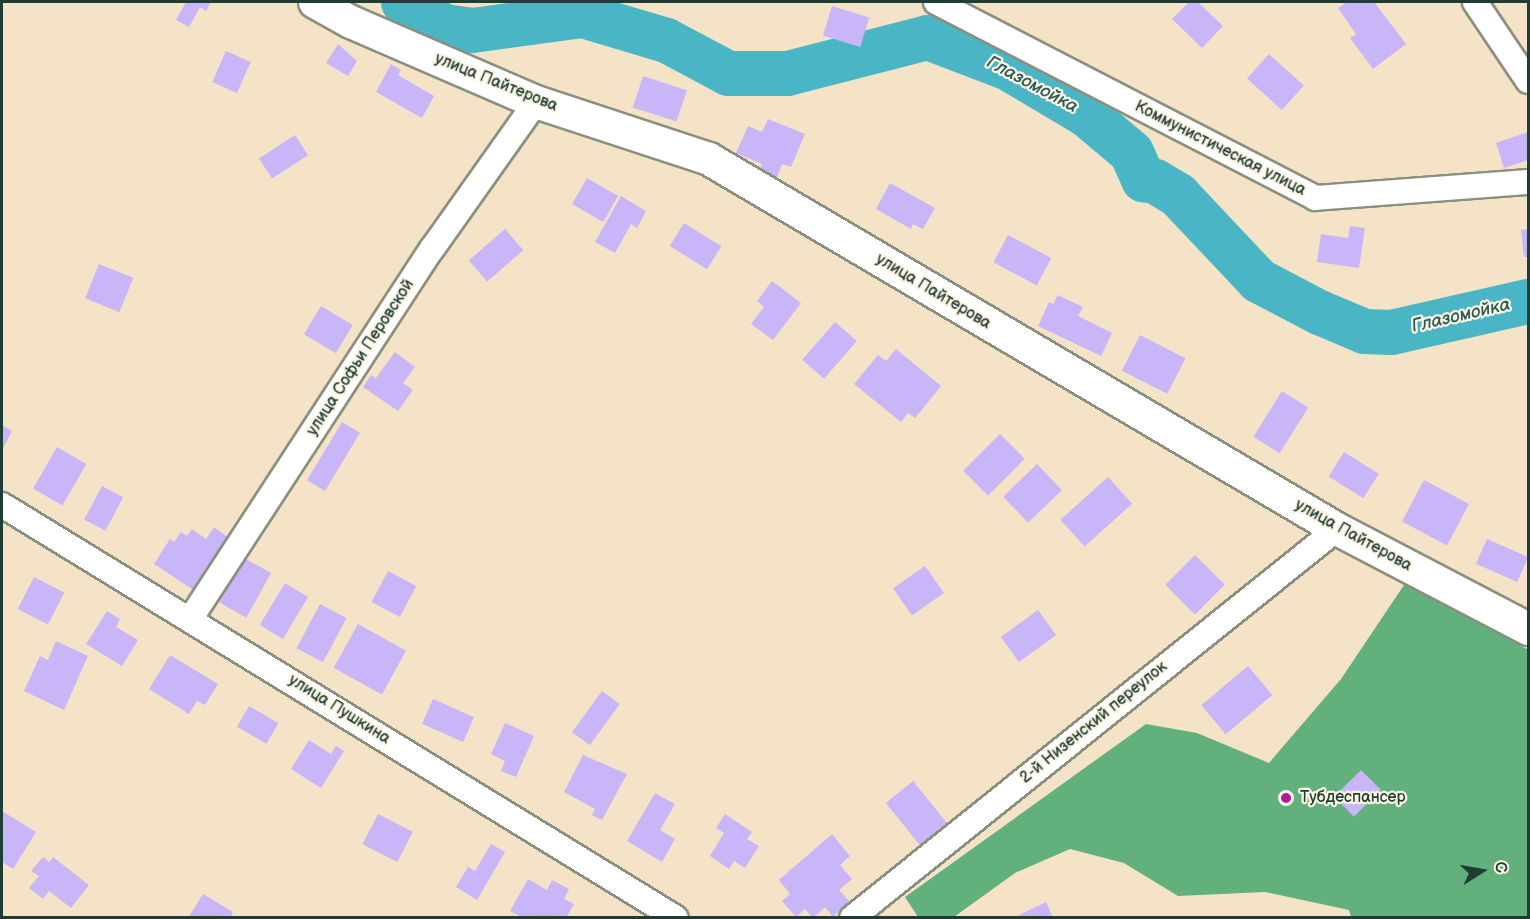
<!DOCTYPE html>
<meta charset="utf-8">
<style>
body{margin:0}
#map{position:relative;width:1530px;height:919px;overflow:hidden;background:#f5e3c8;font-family:"Balsamiq Sans",sans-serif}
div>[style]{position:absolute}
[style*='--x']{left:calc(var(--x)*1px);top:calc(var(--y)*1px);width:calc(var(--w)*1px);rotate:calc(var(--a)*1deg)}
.forest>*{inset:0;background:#62b07b}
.river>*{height:45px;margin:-22.5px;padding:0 22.5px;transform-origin:22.5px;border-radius:22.5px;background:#4ab6c5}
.building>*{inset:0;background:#c8b6f8;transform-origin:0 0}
.roads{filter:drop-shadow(2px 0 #8a907e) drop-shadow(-2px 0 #8a907e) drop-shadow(0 2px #8a907e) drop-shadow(0 -2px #8a907e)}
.minor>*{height:24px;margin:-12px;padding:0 12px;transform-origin:12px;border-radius:12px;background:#fff}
.major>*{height:32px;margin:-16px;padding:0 16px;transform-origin:16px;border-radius:16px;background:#fff}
.dots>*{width:16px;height:16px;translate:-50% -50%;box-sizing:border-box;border:3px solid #fcf5e5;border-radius:50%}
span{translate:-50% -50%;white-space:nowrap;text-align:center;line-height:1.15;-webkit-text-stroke:4.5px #fcf5e5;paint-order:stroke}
.street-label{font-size:16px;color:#1f3d34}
.poi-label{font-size:16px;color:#1f3d34}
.left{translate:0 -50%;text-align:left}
.water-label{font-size:18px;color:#2a5b58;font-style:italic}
.frame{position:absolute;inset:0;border:3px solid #1f3d34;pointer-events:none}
.north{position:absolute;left:1452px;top:841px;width:60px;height:60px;-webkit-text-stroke:4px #fcf5e5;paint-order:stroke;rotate:79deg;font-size:16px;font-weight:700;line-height:24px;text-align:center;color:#1f3d34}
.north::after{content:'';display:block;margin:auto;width:21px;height:27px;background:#1f3d34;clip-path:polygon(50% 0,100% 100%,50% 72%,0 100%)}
</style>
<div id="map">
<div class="forest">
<div style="clip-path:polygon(1404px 585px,1448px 600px,1528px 650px,1528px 917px,1351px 917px,1349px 910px,1265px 892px,1178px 896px,1124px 863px,1070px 849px,1015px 873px,954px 917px,918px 917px,905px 897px,1146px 724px,1197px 733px,1269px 763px,1341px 679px)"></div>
</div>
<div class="river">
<div style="--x:403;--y:2;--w:48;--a:30.3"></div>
<div style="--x:444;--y:26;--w:28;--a:8"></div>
<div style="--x:472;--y:30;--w:111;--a:-7.8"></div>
<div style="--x:582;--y:15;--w:88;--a:16.6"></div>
<div style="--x:666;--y:40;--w:70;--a:28"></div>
<div style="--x:728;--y:73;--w:59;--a:0"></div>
<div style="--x:787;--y:73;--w:145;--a:-14.4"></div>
<div style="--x:927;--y:37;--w:87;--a:20.9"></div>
<div style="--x:1008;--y:68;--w:92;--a:30.7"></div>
<div style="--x:1087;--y:115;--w:57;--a:40.1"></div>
<div style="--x:1131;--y:152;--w:30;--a:66"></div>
<div style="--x:1143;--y:179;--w:12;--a:9"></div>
<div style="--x:1155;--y:181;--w:27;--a:31"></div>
<div style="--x:1178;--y:195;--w:117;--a:46.7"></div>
<div style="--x:1258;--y:280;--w:69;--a:27.7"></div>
<div style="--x:1319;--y:312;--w:49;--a:22.9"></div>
<div style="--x:1364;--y:331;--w:27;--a:2"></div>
<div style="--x:1391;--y:332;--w:140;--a:-12.8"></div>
</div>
<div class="building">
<div style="clip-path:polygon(186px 2px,211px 2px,206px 11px,200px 7px,189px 27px,176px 20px)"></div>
<div style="clip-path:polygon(1189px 2px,1198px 2px,1223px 26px,1202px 48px,1172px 19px)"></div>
<div style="clip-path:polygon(1347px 2px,1374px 2px,1406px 44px,1373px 69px,1350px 38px,1356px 34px,1338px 8px)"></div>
<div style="left:832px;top:6px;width:39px;height:31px;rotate:17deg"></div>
<div style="clip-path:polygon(338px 44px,357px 61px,348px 76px,326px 63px)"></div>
<div style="left:226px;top:51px;width:27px;height:34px;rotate:24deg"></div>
<div style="left:1269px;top:54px;width:47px;height:33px;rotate:42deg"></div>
<div style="clip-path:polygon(391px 64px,401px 70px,398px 75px,434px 96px,422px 118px,376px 92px)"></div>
<div style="left:643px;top:76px;width:46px;height:33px;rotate:18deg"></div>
<div style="clip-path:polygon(768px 119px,805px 134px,791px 167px,782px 164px,776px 180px,758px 172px,762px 164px,736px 153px,748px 126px,762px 132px)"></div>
<div style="clip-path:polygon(1528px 132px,1528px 160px,1504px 168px,1496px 143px)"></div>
<div style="left:295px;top:135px;width:24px;height:43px;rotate:57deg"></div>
<div style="left:587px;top:178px;width:36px;height:30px;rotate:30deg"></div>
<div style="clip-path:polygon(890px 183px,935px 208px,923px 229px,913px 224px,911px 229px,876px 209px)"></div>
<div style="clip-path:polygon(621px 196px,646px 211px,637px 228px,631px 224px,615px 253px,595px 242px)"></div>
<div style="left:684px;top:223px;width:44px;height:27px;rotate:32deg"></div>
<div style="clip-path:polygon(1350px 226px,1365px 228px,1359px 268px,1317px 262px,1321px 234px,1348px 238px)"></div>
<div style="left:505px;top:229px;width:28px;height:48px;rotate:49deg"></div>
<div style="clip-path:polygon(1528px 229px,1528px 257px,1524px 257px,1521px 230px)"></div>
<div style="left:1008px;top:235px;width:49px;height:31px;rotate:28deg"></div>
<div style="left:99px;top:264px;width:37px;height:37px;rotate:22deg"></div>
<div style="clip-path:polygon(772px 281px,801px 303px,773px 340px,751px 324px,764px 307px,757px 301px)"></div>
<div style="clip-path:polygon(1058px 295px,1083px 307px,1078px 316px,1112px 333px,1101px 356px,1038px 326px,1049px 302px,1053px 304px)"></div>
<div style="left:321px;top:306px;width:37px;height:33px;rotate:31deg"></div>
<div style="left:835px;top:322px;width:29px;height:50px;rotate:41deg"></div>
<div style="left:1140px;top:335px;width:51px;height:40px;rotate:27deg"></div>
<div style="clip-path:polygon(896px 349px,941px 386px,915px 418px,908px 413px,901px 422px,854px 384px,878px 355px,886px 361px)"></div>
<div style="clip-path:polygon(395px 352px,415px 367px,403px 383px,413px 390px,398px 411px,363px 387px,371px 375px,376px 378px)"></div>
<div style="left:1282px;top:391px;width:31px;height:54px;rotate:32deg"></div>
<div style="left:342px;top:422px;width:21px;height:68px;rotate:31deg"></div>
<div style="clip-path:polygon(2px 425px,12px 431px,2px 451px)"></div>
<div style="left:1000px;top:434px;width:35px;height:52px;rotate:45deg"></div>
<div style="left:57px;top:447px;width:34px;height:48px;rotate:30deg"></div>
<div style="left:1344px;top:452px;width:41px;height:29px;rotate:32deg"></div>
<div style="left:1037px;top:464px;width:36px;height:47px;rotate:46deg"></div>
<div style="left:1108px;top:477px;width:36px;height:64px;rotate:48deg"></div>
<div style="left:1424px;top:480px;width:51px;height:47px;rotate:28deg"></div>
<div style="left:102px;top:486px;width:24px;height:38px;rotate:28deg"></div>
<div style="clip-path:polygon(214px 527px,229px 538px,195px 591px,154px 564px,170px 539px,174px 542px,181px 532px,187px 536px,192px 529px,206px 539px)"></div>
<div style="left:1487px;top:539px;width:45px;height:27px;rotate:24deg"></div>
<div style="left:1195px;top:555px;width:42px;height:42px;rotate:45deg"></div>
<div style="left:244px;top:558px;width:31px;height:51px;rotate:29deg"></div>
<div style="left:925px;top:566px;width:33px;height:39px;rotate:55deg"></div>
<div style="left:388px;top:571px;width:32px;height:35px;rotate:28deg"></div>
<div style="left:34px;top:577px;width:34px;height:36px;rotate:27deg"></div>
<div style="left:285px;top:583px;width:27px;height:49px;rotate:31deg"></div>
<div style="left:320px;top:604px;width:30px;height:50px;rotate:28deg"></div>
<div style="left:1038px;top:610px;width:31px;height:46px;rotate:54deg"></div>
<div style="clip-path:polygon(107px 611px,120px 619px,116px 627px,138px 640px,122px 666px,86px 644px)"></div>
<div style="left:358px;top:624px;width:55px;height:50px;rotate:29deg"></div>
<div style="clip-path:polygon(56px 641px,88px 656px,64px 710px,24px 691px,40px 656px,48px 660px)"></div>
<div style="clip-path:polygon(170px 655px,218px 684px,205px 705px,197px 701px,189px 714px,149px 689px)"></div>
<div style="left:1248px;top:666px;width:38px;height:61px;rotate:50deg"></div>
<div style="left:602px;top:691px;width:22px;height:51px;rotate:36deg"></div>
<div style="left:433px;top:699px;width:45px;height:27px;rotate:24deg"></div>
<div style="left:249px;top:706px;width:34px;height:24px;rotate:30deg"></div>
<div style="clip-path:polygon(505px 723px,534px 736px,516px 777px,501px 771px,505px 761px,491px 754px)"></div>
<div style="clip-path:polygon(309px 740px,331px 754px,336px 746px,344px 751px,321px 788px,291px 769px)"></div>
<div style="clip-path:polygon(583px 755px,627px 774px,602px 820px,592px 815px,595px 809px,564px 792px)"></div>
<div style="left:1361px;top:770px;width:28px;height:38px;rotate:45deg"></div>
<div style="left:913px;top:781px;width:60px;height:35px;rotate:51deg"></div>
<div style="clip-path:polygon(655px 793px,675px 804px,660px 830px,675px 839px,662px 862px,627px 841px)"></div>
<div style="clip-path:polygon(2px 811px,36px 832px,13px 869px,2px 862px)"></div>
<div style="left:378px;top:814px;width:39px;height:34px;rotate:27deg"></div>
<div style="clip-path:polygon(725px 814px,752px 832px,747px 839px,759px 846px,745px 868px,734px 861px,729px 869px,710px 856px,724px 833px,716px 828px)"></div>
<div style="clip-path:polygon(832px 834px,850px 856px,840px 865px,852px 879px,839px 890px,850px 902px,833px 917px,825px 907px,813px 918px,805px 909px,796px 917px,782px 901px,790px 894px,779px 880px)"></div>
<div style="clip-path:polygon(491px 844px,505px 852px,477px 900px,456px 887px,468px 867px,475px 871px)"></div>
<div style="clip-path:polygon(43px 857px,49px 862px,53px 857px,89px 885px,71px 908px,49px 891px,43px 899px,29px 888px,39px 876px,31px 871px)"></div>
<div style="clip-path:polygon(528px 879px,547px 890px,552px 880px,569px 889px,564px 899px,574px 904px,566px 918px,523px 918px,510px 911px)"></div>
<div style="clip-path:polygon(203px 894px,233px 912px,230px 918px,188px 918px)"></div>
<div style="clip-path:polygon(1046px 902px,1053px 918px,1013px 918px)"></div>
</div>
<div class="roads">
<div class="minor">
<div style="--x:936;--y:2;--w:427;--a:27.3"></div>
<div style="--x:1315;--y:198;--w:214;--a:-4.3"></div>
<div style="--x:1475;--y:2;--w:95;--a:56.1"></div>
<div style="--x:2;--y:505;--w:790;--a:31.5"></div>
<div style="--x:191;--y:618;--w:441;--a:-56.9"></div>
<div style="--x:432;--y:249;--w:180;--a:-54.7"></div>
<div style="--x:852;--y:918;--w:622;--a:-38.73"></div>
</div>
<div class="major">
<div style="--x:315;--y:2;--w:41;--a:29.1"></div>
<div style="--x:351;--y:22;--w:202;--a:23.4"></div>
<div style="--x:536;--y:102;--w:182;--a:18.2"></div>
<div style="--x:709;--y:159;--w:729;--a:30.51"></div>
<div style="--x:1337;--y:529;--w:216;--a:27.6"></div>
</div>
</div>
<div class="dots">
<div style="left:1286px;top:798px;background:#b5179e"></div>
</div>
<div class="street-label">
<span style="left:496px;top:83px;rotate:22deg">улица Пайтерова</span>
<span style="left:1220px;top:149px;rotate:27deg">Коммунистическая улица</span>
<span style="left:933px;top:292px;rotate:31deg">улица Пайтерова</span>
<span style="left:361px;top:358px;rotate:-57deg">улица Софьи Перовской</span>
<span style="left:1353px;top:536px;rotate:29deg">улица Пайтерова</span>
<span style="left:339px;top:710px;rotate:32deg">улица Пушкина</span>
<span style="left:1094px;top:723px;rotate:-39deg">2-й Низенский переулок</span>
</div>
<div class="poi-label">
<span class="left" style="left:1300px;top:798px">Тубдеспансер</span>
</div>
<div class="water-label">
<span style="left:1032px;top:85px;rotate:28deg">Глазомойка</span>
<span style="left:1461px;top:316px;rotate:-13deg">Глазомойка</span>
</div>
<div class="frame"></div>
<div class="north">С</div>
</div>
